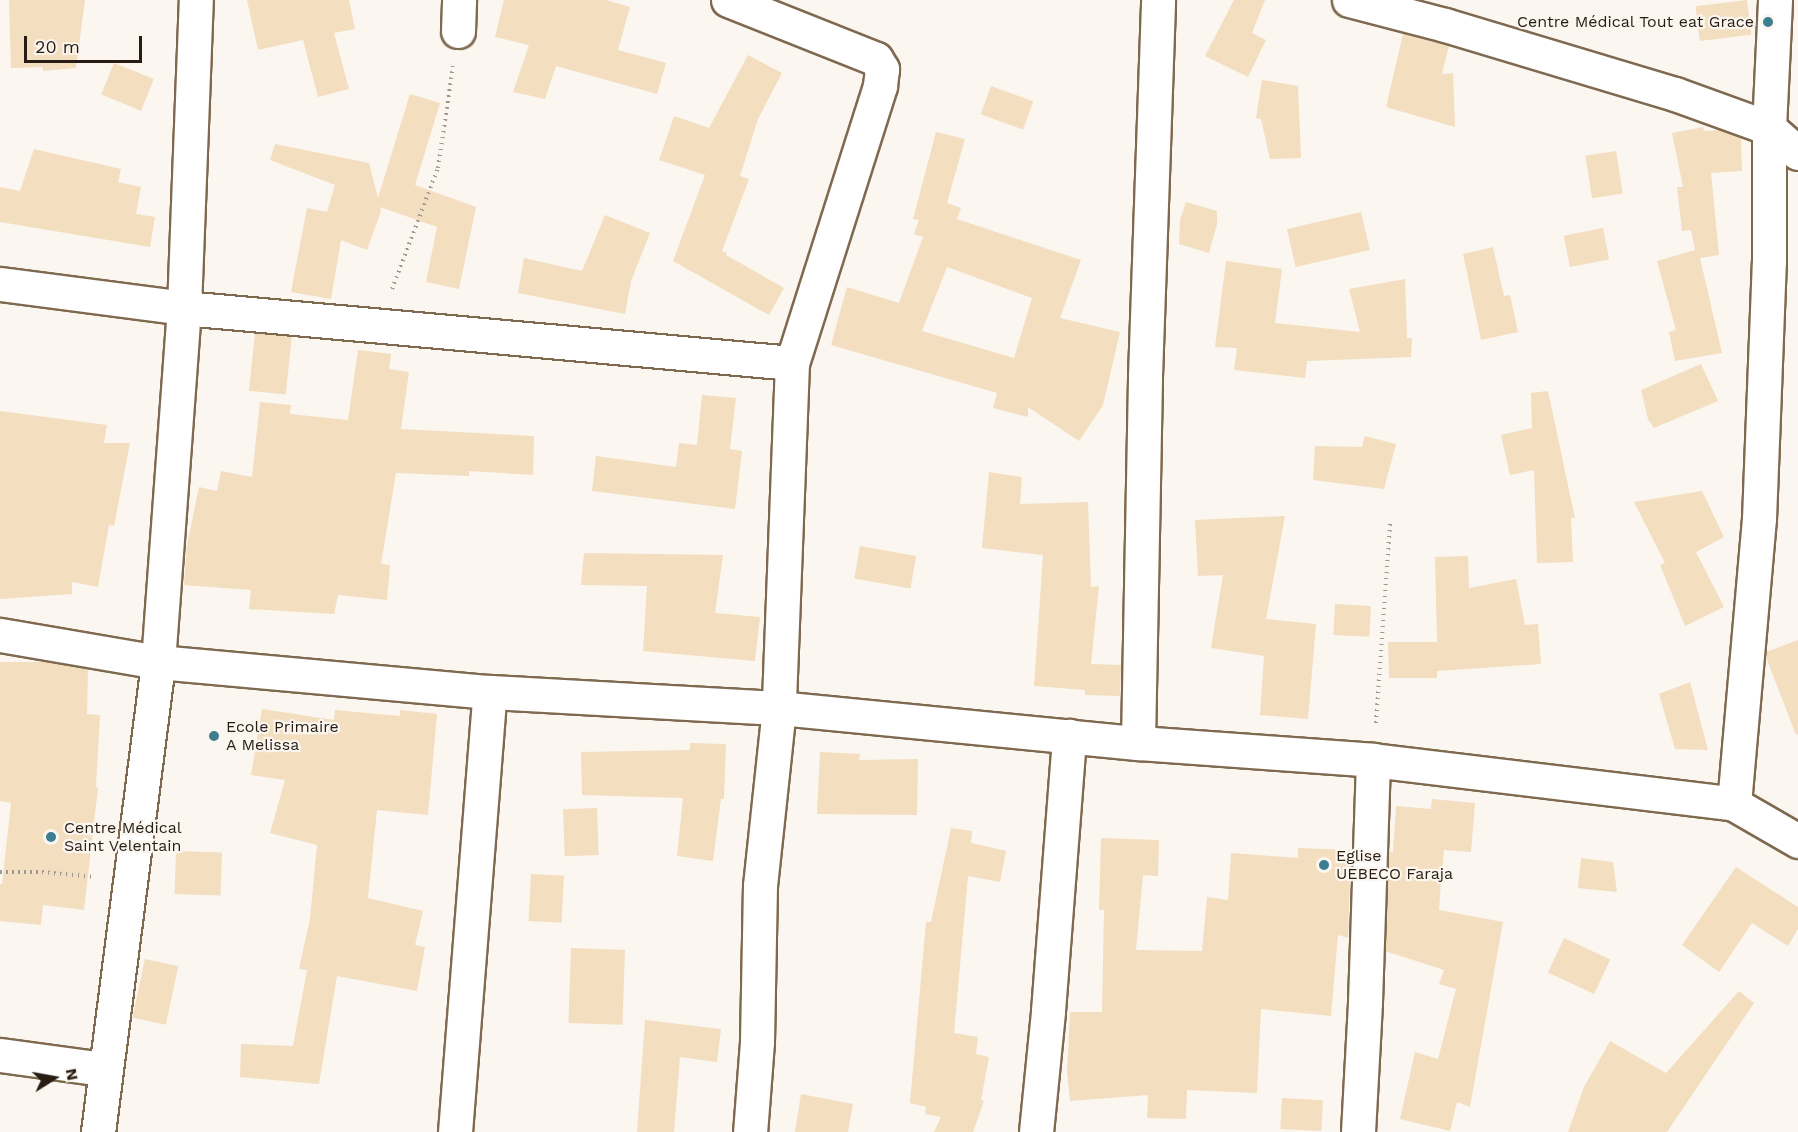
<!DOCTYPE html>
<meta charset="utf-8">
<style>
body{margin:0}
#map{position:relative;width:1798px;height:1132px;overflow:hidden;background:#fbf6f0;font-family:"Work Sans",sans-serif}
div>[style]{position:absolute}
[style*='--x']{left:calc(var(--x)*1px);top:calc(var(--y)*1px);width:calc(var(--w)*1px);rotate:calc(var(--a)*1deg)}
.building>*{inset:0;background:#f3debf;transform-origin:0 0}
.path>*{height:4px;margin-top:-2px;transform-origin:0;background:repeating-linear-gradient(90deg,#9f9890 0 1.5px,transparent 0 6px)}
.roads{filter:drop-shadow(2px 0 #7f694f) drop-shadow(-2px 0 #7f694f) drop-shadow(0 2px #7f694f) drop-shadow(0 -2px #7f694f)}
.minor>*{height:33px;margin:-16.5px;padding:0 16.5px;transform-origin:16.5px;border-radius:16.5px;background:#fff}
.dots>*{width:16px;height:16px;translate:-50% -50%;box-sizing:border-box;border:3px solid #fbf6f0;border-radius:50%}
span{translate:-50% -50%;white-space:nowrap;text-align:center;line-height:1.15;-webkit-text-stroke:4.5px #fbf6f0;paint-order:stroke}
.poi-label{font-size:16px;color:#271d13}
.right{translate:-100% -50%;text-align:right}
.left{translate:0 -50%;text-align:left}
.north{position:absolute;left:24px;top:1048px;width:60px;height:60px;-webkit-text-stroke:4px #fbf6f0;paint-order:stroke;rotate:79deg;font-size:16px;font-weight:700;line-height:24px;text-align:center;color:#271d13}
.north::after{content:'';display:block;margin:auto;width:21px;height:27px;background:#271d13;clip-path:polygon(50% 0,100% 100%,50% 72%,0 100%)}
.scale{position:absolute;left:24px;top:36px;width:118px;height:27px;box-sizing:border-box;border:3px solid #271d13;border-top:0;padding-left:8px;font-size:18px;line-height:21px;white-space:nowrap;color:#271d13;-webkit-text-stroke:4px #fbf6f0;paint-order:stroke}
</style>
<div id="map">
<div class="building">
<div style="clip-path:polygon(9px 0,85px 0,76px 68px,43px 71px,43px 67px,11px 68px)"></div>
<div style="clip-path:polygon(247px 0,349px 0,355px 29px,334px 33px,349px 89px,318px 97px,303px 40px,258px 50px)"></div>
<div style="clip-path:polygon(504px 0,606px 0,630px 7px,618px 50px,666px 63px,657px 94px,556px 66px,545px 99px,513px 92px,529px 45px,495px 37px)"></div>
<div style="clip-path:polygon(1234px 0,1265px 0,1252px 33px,1266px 40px,1248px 77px,1205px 56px)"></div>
<div style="left:1747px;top:0;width:35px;height:52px;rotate:83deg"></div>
<div style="clip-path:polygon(1403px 34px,1449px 46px,1442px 74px,1453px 73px,1455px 127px,1386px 107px)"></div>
<div style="clip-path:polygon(748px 55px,782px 73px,758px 119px,740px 176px,749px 179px,722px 251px,727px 253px,726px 255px,784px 288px,769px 315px,673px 261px,705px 175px,659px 160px,674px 116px,709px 128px)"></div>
<div style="left:114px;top:63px;width:43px;height:34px;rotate:22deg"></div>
<div style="clip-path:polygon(1262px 80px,1298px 86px,1301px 158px,1270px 159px,1261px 119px,1256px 118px)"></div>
<div style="left:991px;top:86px;width:45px;height:30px;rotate:20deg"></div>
<div style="clip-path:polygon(410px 94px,440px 103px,415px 185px,476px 207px,459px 289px,426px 282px,437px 227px,380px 207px,381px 211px,367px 250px,341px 240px,331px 299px,291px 292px,307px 208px,327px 212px,335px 185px,270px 160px,275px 144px,369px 163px,378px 198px)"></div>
<div style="clip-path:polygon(1703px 127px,1704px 131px,1720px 130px,1741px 138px,1742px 171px,1711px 173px,1719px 255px,1700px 258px,1722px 353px,1675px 361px,1669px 332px,1676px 330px,1657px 261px,1695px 250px,1691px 230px,1682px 231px,1677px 187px,1683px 187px,1672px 133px)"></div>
<div style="clip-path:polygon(evenodd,936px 132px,965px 139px,947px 203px,961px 208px,957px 219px,1081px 260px,1060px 318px,1120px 332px,1103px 405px,1079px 441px,1028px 407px,1028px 417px,993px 408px,997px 393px,831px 345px,847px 287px,899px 303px,923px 237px,914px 234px,919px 220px,913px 219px,936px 132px,947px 267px,1032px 298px,1014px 358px,922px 331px,947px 267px)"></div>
<div style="clip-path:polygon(34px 149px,121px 169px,118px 182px,141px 187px,136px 214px,155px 217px,150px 247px,0 222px,0 187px,20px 191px)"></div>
<div style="left:1616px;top:151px;width:43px;height:31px;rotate:81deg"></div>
<div style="clip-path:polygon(1186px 202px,1217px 211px,1217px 224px,1209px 253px,1179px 244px,1180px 220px)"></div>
<div style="left:1361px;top:212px;width:39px;height:76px;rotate:77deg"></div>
<div style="clip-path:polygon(605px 215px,650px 233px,631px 281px,625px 314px,518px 293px,524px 258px,582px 271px)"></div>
<div style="left:1603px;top:228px;width:32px;height:40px;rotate:79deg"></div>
<div style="clip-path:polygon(1493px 247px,1504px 296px,1510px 295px,1518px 332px,1481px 340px,1463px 254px)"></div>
<div style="clip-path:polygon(1226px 261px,1282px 269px,1275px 323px,1360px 332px,1349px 289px,1405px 279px,1407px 338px,1412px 338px,1411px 357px,1307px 361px,1305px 378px,1234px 370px,1237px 348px,1215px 347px)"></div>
<div style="left:255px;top:333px;width:37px;height:58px;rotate:6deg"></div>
<div style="clip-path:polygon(358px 350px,391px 354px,389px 369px,409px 372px,401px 429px,534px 436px,533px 475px,469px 471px,469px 476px,396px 473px,381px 564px,390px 565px,387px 600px,338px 595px,334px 614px,249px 609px,251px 590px,184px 585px,187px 545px,199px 487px,217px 491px,221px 471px,252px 477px,260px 402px,291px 405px,290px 414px,348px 420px)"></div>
<div style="clip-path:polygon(1701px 364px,1718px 401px,1654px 428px,1648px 419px,1641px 390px)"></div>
<div style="clip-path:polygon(1548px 391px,1575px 518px,1571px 518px,1573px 562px,1537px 563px,1534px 470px,1510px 475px,1501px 435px,1532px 428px,1531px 393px)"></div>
<div style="clip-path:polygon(702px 395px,736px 398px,730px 449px,742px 451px,735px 509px,592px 491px,596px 456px,676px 467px,679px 443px,697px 445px)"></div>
<div style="clip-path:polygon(0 411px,107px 425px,104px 443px,130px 443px,114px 526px,109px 525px,98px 587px,72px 582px,72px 594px,0 599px)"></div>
<div style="clip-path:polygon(1365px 436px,1396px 444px,1384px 489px,1313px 480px,1315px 446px,1362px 447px)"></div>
<div style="clip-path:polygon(989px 472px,1022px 477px,1020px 504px,1088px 502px,1091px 587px,1099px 586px,1091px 664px,1121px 665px,1120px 696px,1085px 695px,1085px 690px,1034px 686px,1043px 555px,982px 548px)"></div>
<div style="clip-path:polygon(1702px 491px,1724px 537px,1696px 552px,1724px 607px,1685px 626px,1660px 565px,1665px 563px,1634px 502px)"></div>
<div style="clip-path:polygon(1285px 516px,1266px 619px,1316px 624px,1308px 719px,1260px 715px,1264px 656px,1211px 648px,1223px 575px,1198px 576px,1195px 520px)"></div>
<div style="left:860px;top:546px;width:57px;height:33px;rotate:10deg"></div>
<div style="clip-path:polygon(584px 553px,723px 555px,715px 613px,760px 617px,755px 661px,643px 651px,647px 586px,581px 585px)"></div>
<div style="clip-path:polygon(1468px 556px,1469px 588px,1516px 579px,1525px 625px,1538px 624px,1541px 664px,1437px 671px,1437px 678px,1389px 678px,1388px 642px,1437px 642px,1435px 557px)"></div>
<div style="left:1335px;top:604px;width:36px;height:31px;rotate:3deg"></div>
<div style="clip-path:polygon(1798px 640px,1798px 734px,1796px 735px,1766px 657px,1766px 652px)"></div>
<div style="clip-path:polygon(0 662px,49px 662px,88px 669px,87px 714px,100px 715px,96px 787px,98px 788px,84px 910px,43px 905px,41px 925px,0 921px,0 884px,2px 884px,11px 803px,0 801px)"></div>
<div style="clip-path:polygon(1690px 682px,1708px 750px,1675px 749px,1659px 694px)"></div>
<div style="clip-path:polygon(262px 709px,334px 720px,335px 710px,400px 716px,400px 710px,437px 714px,428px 815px,377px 810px,368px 898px,423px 911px,415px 945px,425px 947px,417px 991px,337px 976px,319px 1084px,240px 1077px,241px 1044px,293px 1046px,307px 970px,299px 969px,310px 919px,317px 845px,270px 833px,285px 780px,251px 775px)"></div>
<div style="clip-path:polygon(690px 743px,726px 744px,724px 799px,721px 799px,713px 861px,677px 856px,683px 798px,582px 795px,581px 752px,690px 750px)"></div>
<div style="clip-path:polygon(820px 752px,860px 754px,859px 760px,918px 759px,917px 815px,817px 814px)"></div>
<div style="clip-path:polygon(1432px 799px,1475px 803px,1471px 852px,1444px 850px,1442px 875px,1422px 873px,1441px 882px,1439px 910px,1503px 922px,1470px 1107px,1457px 1102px,1450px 1131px,1400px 1119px,1415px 1052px,1438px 1059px,1456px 989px,1439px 984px,1444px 970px,1385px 951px,1389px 851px,1393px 852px,1396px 806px,1431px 809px)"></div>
<div style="left:597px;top:808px;width:47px;height:34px;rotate:88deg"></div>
<div style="clip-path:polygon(951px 828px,972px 831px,971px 843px,1006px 851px,1000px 882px,968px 876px,954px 1033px,978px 1037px,976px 1054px,989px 1057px,981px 1100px,984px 1101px,973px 1132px,934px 1132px,941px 1117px,925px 1114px,926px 1107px,910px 1103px,926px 922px,931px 922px)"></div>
<div style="clip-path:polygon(1101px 838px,1159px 840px,1158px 876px,1143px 875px,1136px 950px,1202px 951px,1207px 897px,1228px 900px,1231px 853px,1298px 858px,1298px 848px,1351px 850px,1348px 938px,1338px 935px,1331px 1016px,1261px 1009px,1257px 1093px,1187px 1090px,1186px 1119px,1147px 1118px,1148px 1095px,1070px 1101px,1067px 1071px,1070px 1012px,1102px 1012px,1104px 910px,1099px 910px)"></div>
<div style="left:176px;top:851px;width:46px;height:43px;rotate:2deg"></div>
<div style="clip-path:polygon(1581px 858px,1613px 862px,1617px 892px,1578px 888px)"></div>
<div style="clip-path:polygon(1736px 867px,1798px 907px,1798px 929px,1788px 946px,1752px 923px,1719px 972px,1682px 945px)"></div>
<div style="left:531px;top:874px;width:33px;height:47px;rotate:3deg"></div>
<div style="left:1564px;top:938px;width:51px;height:38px;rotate:25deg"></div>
<div style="left:571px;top:948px;width:54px;height:75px;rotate:2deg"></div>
<div style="left:145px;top:959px;width:34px;height:60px;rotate:12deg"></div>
<div style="clip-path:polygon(1739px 991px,1754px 1003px,1667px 1132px,1568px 1132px,1584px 1087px,1610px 1041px,1666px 1073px)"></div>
<div style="clip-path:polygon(645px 1020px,721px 1029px,717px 1062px,680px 1057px,674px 1132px,637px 1132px)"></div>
<div style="clip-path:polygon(801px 1094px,853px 1104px,848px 1132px,795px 1132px)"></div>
<div style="left:1282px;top:1098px;width:41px;height:31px;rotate:3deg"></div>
</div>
<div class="path">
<div style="--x:392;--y:289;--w:129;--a:-69.2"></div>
<div style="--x:438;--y:168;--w:103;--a:-81.6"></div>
<div style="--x:1376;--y:723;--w:200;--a:-86"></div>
<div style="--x:0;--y:872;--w:42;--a:0"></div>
<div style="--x:42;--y:872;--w:53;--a:5.4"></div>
</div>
<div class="roads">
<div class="minor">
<div style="--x:728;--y:0;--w:159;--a:21.7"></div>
<div style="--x:876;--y:59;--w:12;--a:59"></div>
<div style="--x:882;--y:69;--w:17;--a:97"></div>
<div style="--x:880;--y:86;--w:291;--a:107.6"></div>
<div style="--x:1349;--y:0;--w:99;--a:14.6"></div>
<div style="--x:1445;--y:25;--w:240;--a:16.7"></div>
<div style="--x:1675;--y:94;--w:100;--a:19.9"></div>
<div style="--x:1769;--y:128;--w:38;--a:41"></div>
<div style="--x:458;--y:31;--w:31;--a:-88"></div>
<div style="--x:0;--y:284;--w:186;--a:7.4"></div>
<div style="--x:184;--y:308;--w:610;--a:5.17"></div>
<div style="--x:792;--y:363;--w:345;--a:92.2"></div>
<div style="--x:779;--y:708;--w:178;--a:96.1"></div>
<div style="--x:760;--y:885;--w:157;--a:91.1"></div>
<div style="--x:757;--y:1042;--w:90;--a:94.4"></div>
<div style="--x:0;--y:635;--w:160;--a:9.7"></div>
<div style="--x:158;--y:662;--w:333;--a:5.2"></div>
<div style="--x:490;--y:692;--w:289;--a:3.2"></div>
<div style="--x:779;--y:708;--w:361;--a:5.6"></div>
<div style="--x:1138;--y:743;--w:236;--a:4.1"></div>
<div style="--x:1373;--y:760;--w:364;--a:6.9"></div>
<div style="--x:1734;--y:804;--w:74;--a:30"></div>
<div style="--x:1138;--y:743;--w:367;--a:-88.9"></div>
<div style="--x:1145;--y:376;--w:376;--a:-88"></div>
<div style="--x:1734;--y:804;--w:286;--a:-85"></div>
<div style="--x:1759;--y:519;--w:258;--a:-87.8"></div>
<div style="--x:1769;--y:261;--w:133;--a:-90"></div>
<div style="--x:1769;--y:128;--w:128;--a:-87.3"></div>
<div style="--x:0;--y:1055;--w:105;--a:7.7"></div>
<div style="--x:98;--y:1132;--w:474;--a:-82.7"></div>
<div style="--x:158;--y:662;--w:355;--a:-85.8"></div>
<div style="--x:184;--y:308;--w:308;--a:-87.8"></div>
<div style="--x:455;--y:1132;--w:441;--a:-85.5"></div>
<div style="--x:1036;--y:1132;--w:122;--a:-84.3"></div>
<div style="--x:1048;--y:1011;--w:276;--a:-85.6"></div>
<div style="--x:1358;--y:1132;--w:130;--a:-86.9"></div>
<div style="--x:1365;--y:1002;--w:242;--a:-88.1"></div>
</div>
</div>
<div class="dots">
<div style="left:1768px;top:22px;background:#3c7d8f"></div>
<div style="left:214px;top:736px;background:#3c7d8f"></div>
<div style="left:51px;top:837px;background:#3c7d8f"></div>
<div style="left:1324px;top:865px;background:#3c7d8f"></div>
</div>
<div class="poi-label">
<span class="right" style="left:1754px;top:22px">Centre Médical Tout eat Grace</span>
<span class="left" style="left:226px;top:736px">Ecole Primaire<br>A Melissa</span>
<span class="left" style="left:64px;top:837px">Centre Médical<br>Saint Velentain</span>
<span class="left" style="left:1336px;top:865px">Eglise<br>UEBECO Faraja</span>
</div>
<div class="north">N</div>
<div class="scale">20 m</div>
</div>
